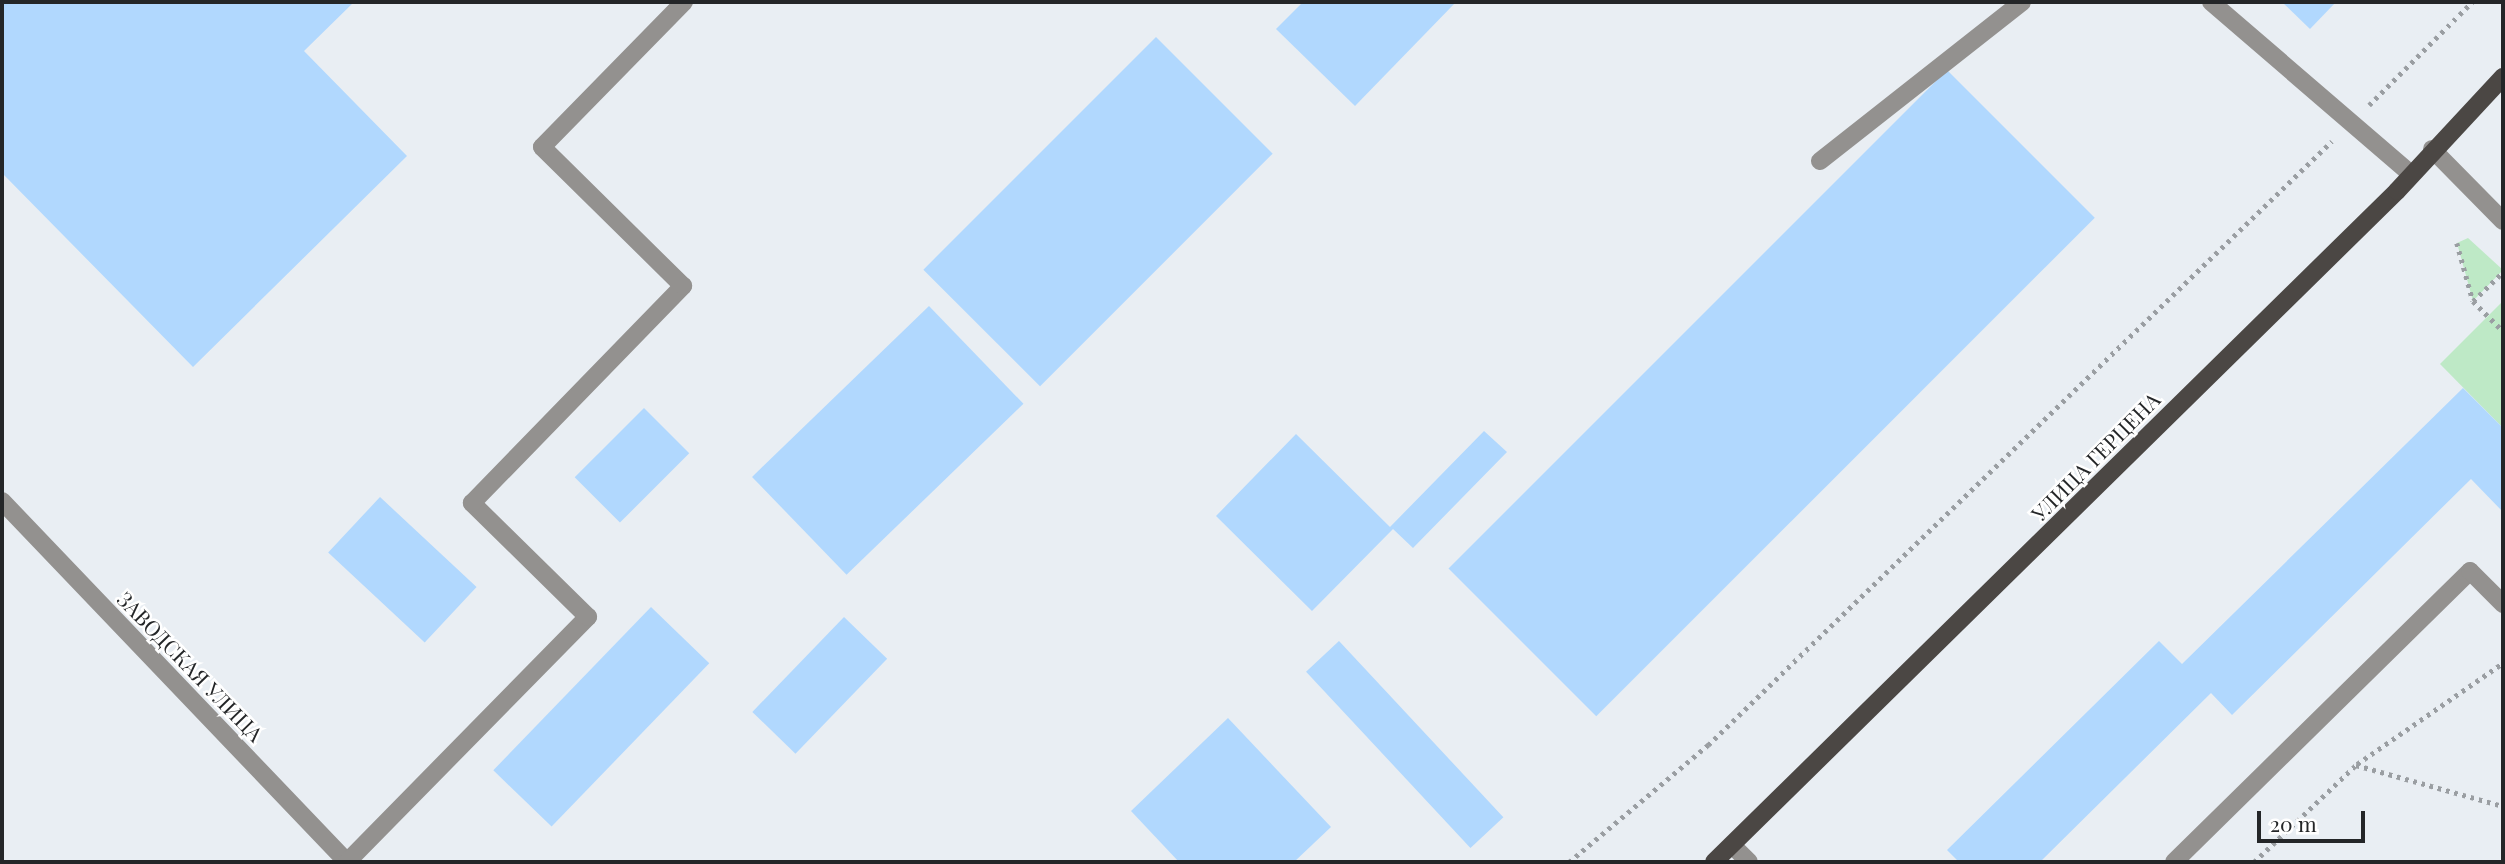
<!DOCTYPE html>
<meta charset="utf-8">
<style>
body{margin:0}
#map{position:relative;width:2505px;height:864px;overflow:hidden;background:#e9eef3;font-family:"Playfair Display",serif}
div>[style]{position:absolute}
[style*='--x']{left:calc(var(--x)*1px);top:calc(var(--y)*1px);width:calc(var(--w)*1px);rotate:calc(var(--a)*1deg)}
.green>*{inset:0;background:#bee9c6}
.building>*{inset:0;background:#b1d8fe;transform-origin:0 0}
.path>*{height:4.5px;margin-top:-2.25px;transform-origin:0;background:repeating-linear-gradient(90deg,#9a9ea2 0 3.5px,transparent 0 8.5px)}
.minor>*{height:18px;margin:-9px;padding:0 9px;transform-origin:9px;border-radius:9px;background:#93918f}
.major>*{height:18px;margin:-9px;padding:0 9px;transform-origin:9px;border-radius:9px;background:#4b4744}
span{translate:-50% -50%;white-space:nowrap;text-align:center;line-height:1.15;-webkit-text-stroke:5px #fff;paint-order:stroke}
.street-label{font-size:21px;color:#242628}
.frame{position:absolute;inset:0;border:4px solid #242628;pointer-events:none}
.scale{position:absolute;left:2257px;top:811px;width:108px;height:32px;box-sizing:border-box;border:4px solid #242628;border-top:0;padding-left:9px;font-size:21px;line-height:24px;white-space:nowrap;color:#242628;-webkit-text-stroke:5px #fff;paint-order:stroke}
</style>
<div id="map">
<div class="green">
<div style="clip-path:polygon(2468px 238px,2503px 270px,2473px 301px,2457px 243px)"></div>
<div style="clip-path:polygon(2503px 301px,2503px 428px,2440px 364px)"></div>
</div>
<div class="building">
<div style="clip-path:polygon(2px 2px,354px 2px,304px 51px,407px 156px,193px 367px,2px 173px)"></div>
<div style="clip-path:polygon(1303px 2px,1456px 2px,1355px 106px,1276px 29px)"></div>
<div style="clip-path:polygon(2282px 2px,2336px 2px,2310px 29px)"></div>
<div style="left:1156px;top:37px;width:165px;height:329px;rotate:45deg"></div>
<div style="left:1947px;top:70px;width:209px;height:705px;rotate:45deg"></div>
<div style="left:929px;top:306px;width:136px;height:246px;rotate:46deg"></div>
<div style="clip-path:polygon(2463px 388px,2503px 428px,2503px 512px,2471px 479px,2232px 715px,2211px 693px,2040px 862px,1959px 862px,1947px 850px,2159px 641px,2182px 664px)"></div>
<div style="left:644px;top:408px;width:64px;height:98px;rotate:45deg"></div>
<div style="clip-path:polygon(1484px 431px,1507px 452px,1413px 548px,1393px 529px,1312px 611px,1216px 516px,1296px 434px,1390px 527px)"></div>
<div style="left:380px;top:497px;width:132px;height:76px;rotate:43deg"></div>
<div style="left:651px;top:607px;width:81px;height:227px;rotate:44deg"></div>
<div style="left:844px;top:617px;width:60px;height:132px;rotate:44deg"></div>
<div style="left:1339px;top:641px;width:241px;height:45px;rotate:47deg"></div>
<div style="clip-path:polygon(1228px 718px,1331px 827px,1294px 862px,1179px 862px,1131px 811px)"></div>
</div>
<div class="path">
<div style="--x:2369;--y:105;--w:146;--a:-45"></div>
<div style="--x:2457;--y:243;--w:60;--a:74.6"></div>
<div style="--x:2473;--y:301;--w:42;--a:45"></div>
<div style="--x:2473;--y:301;--w:42;--a:-44"></div>
<div style="--x:2357;--y:764;--w:178;--a:-34.7"></div>
<div style="--x:1569;--y:862;--w:182;--a:-40.1"></div>
<div style="--x:1708;--y:745;--w:868;--a:-44.07"></div>
<div style="--x:2254;--y:862;--w:141;--a:-43.6"></div>
<div style="--x:2356;--y:765;--w:153;--a:15.6"></div>
</div>
<div class="minor">
<div style="--x:2211;--y:2;--w:262;--a:40.7"></div>
<div style="--x:2432;--y:149;--w:101;--a:45.4"></div>
<div style="--x:1820;--y:161;--w:257;--a:-38.2"></div>
<div style="--x:2;--y:501;--w:499;--a:46.3"></div>
<div style="--x:1732;--y:845;--w:24;--a:45"></div>
<div style="--x:347;--y:862;--w:344;--a:-45.5"></div>
<div style="--x:588;--y:617;--w:163;--a:-135.5"></div>
<div style="--x:472;--y:503;--w:303;--a:-45.8"></div>
<div style="--x:683;--y:286;--w:198;--a:-135.4"></div>
<div style="--x:542;--y:147;--w:203;--a:-45.6"></div>
<div style="--x:2174;--y:862;--w:415;--a:-44.5"></div>
<div style="--x:2470;--y:571;--w:47;--a:45"></div>
</div>
<div class="major">
<div style="--x:1714;--y:862;--w:957;--a:-44.49"></div>
<div style="--x:2397;--y:191;--w:156;--a:-47.1"></div>
</div>
<div class="street-label">
<span style="left:2095px;top:456px;rotate:-45deg">УЛИЦА ГЕРЦЕНА</span>
<span style="left:191px;top:666px;rotate:46deg">ЗАВОДСКАЯ УЛИЦА</span>
</div>
<div class="frame"></div>
<div class="scale">20 m</div>
</div>
